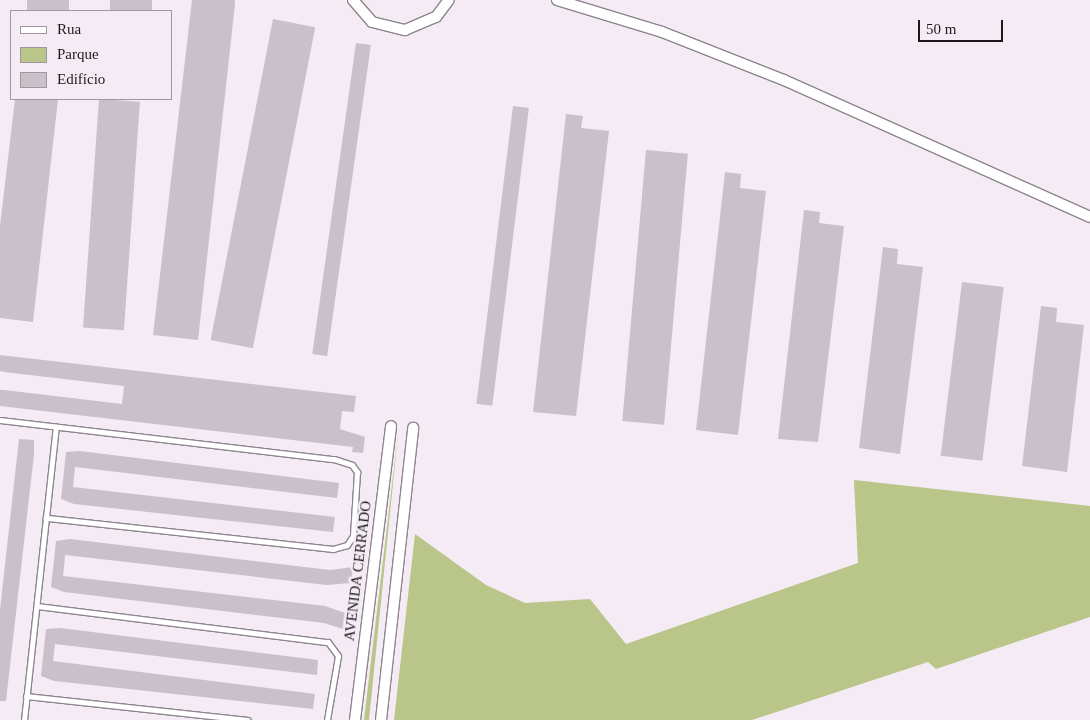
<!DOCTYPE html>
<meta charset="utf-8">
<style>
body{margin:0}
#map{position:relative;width:1090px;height:720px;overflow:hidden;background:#f4ebf4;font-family:"Times New Roman",serif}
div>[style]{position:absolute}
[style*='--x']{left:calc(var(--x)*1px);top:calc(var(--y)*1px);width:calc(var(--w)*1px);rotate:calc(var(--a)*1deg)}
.green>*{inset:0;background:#b9c589}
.building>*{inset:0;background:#c9c0c9;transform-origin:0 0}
.roads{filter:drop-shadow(1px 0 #8d858d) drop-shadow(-1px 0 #8d858d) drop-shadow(0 1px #8d858d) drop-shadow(0 -1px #8d858d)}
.lane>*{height:5px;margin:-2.5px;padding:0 2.5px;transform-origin:2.5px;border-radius:2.5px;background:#fff}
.street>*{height:10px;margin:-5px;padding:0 5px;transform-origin:5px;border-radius:5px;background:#fff}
span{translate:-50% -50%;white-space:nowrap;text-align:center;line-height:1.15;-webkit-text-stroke:5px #f4ebf4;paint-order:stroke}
.street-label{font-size:15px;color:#1c191c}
.legend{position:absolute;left:10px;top:10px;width:162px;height:90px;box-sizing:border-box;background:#f4ebf4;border:1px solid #9e979e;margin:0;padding:6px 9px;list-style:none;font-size:15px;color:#1c191c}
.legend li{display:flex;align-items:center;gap:10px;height:25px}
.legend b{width:25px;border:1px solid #9e979e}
.scale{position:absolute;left:918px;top:20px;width:85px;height:22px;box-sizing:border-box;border:2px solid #1c191c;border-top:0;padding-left:6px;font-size:15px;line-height:18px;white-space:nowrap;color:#1c191c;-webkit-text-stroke:4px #f4ebf4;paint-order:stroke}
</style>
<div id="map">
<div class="green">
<div style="clip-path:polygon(398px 434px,369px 720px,364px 720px)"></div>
<div style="clip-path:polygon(854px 480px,1090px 506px,1090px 617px,936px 669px,928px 662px,752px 720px,394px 720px,415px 534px,486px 585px,525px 603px,590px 599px,626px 644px,858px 563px)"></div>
</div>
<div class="building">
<div style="left:27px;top:0;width:42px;height:11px"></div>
<div style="left:110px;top:0;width:42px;height:11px"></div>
<div style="clip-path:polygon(192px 0,235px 0,235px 4px,198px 340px,153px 335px)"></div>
<div style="left:273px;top:19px;width:43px;height:327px;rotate:11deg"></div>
<div style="left:356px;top:43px;width:15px;height:314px;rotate:8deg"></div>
<div style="clip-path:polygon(15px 99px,58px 99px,33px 322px,0 318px,0 226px)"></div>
<div style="left:99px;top:99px;width:41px;height:229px;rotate:4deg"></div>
<div style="left:513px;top:106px;width:16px;height:300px;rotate:7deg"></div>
<div style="clip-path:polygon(566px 114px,583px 116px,581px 128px,609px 131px,576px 416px,533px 412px)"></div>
<div style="left:646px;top:150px;width:42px;height:272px;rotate:5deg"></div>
<div style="clip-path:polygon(725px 172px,741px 174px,740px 188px,766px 191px,738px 435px,696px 430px)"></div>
<div style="clip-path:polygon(804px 210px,820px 212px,819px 223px,844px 226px,818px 442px,778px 439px)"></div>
<div style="clip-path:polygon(883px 247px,898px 249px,897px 264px,923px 267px,900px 454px,859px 448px)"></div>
<div style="left:962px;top:282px;width:42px;height:175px;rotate:7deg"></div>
<div style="clip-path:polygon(1041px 306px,1057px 308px,1056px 322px,1084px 325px,1067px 472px,1022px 466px)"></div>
<div style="clip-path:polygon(0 355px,356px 396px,354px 412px,342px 411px,340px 429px,365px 437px,363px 453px,352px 452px,353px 447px,0 406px,0 390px,4px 390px,122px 404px,124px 386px,4px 372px,0 371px)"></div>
<div style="clip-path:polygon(19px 439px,34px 440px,34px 454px,6px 701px,0 701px,0 610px)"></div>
<div style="clip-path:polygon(80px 451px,339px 483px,337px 498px,75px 467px,73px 487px,335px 517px,333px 532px,74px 504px,61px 499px,66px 452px)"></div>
<div style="clip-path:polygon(70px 539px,330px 570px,353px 567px,351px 583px,327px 585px,65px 555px,64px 567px,63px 576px,325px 606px,348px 614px,346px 630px,324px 623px,64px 592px,51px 587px,56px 541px)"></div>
<div style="clip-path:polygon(60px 628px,318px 660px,317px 675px,55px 644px,53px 661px,315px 694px,313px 709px,54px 681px,41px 676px,46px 629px)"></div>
</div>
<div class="roads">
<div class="lane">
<div style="--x:0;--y:420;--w:336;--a:6.7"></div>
<div style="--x:334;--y:459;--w:19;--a:18"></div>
<div style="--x:352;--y:465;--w:9;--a:54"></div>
<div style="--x:357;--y:472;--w:64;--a:93.6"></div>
<div style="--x:353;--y:536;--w:11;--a:124"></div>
<div style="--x:347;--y:545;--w:15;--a:164"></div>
<div style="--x:333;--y:549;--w:289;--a:-173.8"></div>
<div style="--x:37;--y:606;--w:293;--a:7.1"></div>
<div style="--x:328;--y:642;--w:17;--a:54"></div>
<div style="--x:338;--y:656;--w:65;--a:99.8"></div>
<div style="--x:26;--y:696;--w:223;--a:6.2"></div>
<div style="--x:24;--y:720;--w:295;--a:-83.8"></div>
</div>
<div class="street">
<div style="--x:353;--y:0;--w:29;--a:49"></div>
<div style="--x:372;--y:22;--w:34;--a:14"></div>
<div style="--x:405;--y:30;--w:34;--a:-23"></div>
<div style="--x:436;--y:17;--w:21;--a:-53"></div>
<div style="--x:557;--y:0;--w:110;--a:16.9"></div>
<div style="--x:662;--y:32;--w:131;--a:21.5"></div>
<div style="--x:784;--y:80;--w:335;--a:24.1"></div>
<div style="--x:355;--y:720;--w:296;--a:-83"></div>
<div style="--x:381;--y:720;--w:294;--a:-83.7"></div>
</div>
</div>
<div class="street-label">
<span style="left:358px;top:571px;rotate:-83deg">AVENIDA CERRADO</span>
</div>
<ul class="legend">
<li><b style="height:6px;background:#fff"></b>Rua</li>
<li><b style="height:14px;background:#b9c589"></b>Parque</li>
<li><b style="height:14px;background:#c9c0c9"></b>Edifício</li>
</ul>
<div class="scale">50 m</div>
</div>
